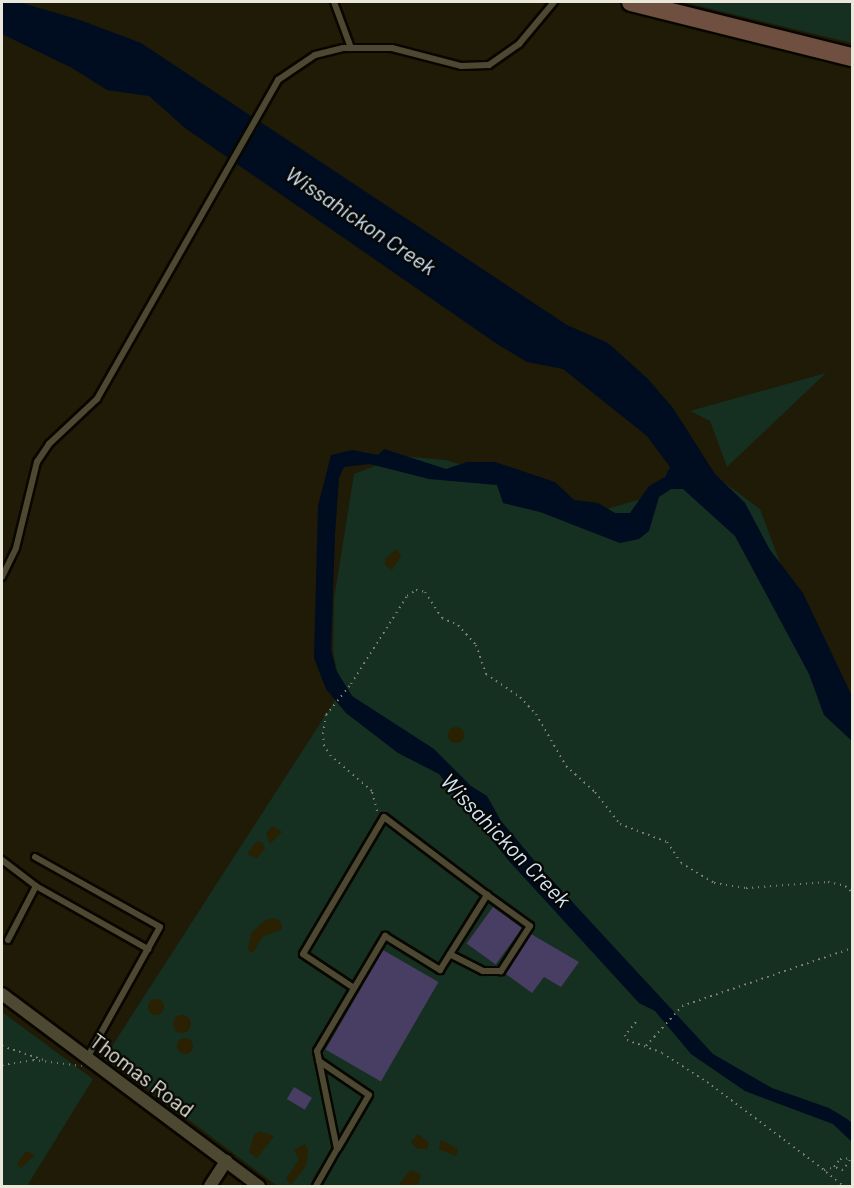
<!DOCTYPE html>
<style>
body{margin:0}
#map{position:relative;width:854px;height:1188px;overflow:hidden;background:#1f1b06;font-family:Barlow,sans-serif}
div>[style]{position:absolute}
[style*='--x']{left:calc(var(--x)*1px);top:calc(var(--y)*1px);width:calc(var(--w)*1px);rotate:calc(var(--a)*1deg)}
.green>*{inset:0;background:#152f21}
.sand>*{inset:0;background:#292101}
.round{border-radius:50%}
.water>*{inset:0;background:#000c1f}
.building>*{inset:0;background:#483d63;transform-origin:0 0}
.path>*{height:2px;margin-top:-1px;transform-origin:0;background:repeating-linear-gradient(90deg,#83806f 0 1.5px,transparent 0 6px)}
.roads{filter:drop-shadow(2px 0 #090600) drop-shadow(-2px 0 #090600) drop-shadow(0 2px #090600) drop-shadow(0 -2px #090600)}
.service>*{height:6px;margin:-3px;padding:0 3px;transform-origin:3px;border-radius:3px;background:#4c4831}
.minor>*{height:12px;margin:-6px;padding:0 6px;transform-origin:6px;border-radius:6px;background:#4c4831}
.secondary>*{height:18px;margin:-9px;padding:0 9px;transform-origin:9px;border-radius:9px;background:#6f5040}
span{translate:-50% -50%;white-space:nowrap;text-align:center;line-height:1.15;-webkit-text-stroke:4.5px #070601;paint-order:stroke}
.street-label{font-size:21px;color:#eae8db}
.water-label{font-size:22px;color:#cfe5fa;font-style:italic}
.frame{position:absolute;inset:0;border:3px solid #eae8db;pointer-events:none}
</style>
<div id="map">
<div class="green">
<div style="clip-path:polygon(683px 2px,852px 2px,852px 43px)"></div>
<div style="clip-path:polygon(826px 373px,727px 467px,710px 421px,690px 411px)"></div>
<div style="clip-path:polygon(682px 451px,760px 509px,839px 720px,852px 724px,852px 1186px,277px 1186px,105px 1057px,341px 691px,333px 651px,334px 599px,354px 474px,400px 456px,447px 460px,597px 512px,651px 496px)"></div>
<div style="clip-path:polygon(2px 1012px,93px 1079px,27px 1186px,2px 1186px)"></div>
</div>
<div class="sand">
<div style="clip-path:polygon(397px 549px,401px 556px,392px 570px,385px 565px,385px 559px)"></div>
<div class="round" style="left:448px;top:727px;width:16px;height:16px"></div>
<div style="clip-path:polygon(272px 826px,282px 832px,270px 844px,266px 834px)"></div>
<div style="clip-path:polygon(257px 841px,262px 842px,265px 849px,257px 858px,247px 854px)"></div>
<div style="clip-path:polygon(274px 918px,281px 922px,282px 929px,262px 937px,253px 953px,248px 950px,251px 933px,264px 921px)"></div>
<div class="round" style="left:148px;top:999px;width:16px;height:16px"></div>
<div class="round" style="left:173px;top:1015px;width:18px;height:18px"></div>
<div class="round" style="left:177px;top:1038px;width:16px;height:16px"></div>
<div style="clip-path:polygon(259px 1131px,274px 1136px,257px 1158px,249px 1152px,254px 1135px)"></div>
<div style="clip-path:polygon(418px 1134px,429px 1143px,427px 1149px,417px 1149px,411px 1142px)"></div>
<div style="clip-path:polygon(441px 1140px,458px 1149px,456px 1156px,439px 1149px)"></div>
<div style="clip-path:polygon(305px 1144px,308px 1150px,306px 1166px,291px 1185px,286px 1179px,299px 1159px,294px 1150px)"></div>
<div style="clip-path:polygon(26px 1151px,35px 1155px,21px 1168px,17px 1164px)"></div>
<div style="clip-path:polygon(410px 1170px,421px 1174px,418px 1184px,398px 1186px)"></div>
</div>
<div class="water">
<div style="clip-path:polygon(2px 2px,19px 2px,80px 20px,141px 43px,567px 325px,608px 343px,647px 378px,673px 408px,715px 474px,745px 503px,770px 550px,803px 593px,852px 696px,852px 741px,824px 715px,809px 674px,735px 536px,683px 489px,671px 489px,659px 497px,649px 531px,639px 539px,620px 543px,540px 512px,503px 503px,497px 485px,429px 479px,370px 464px,344px 467px,339px 478px,335px 534px,331px 649px,336px 670px,352px 696px,434px 749px,471px 786px,487px 796px,501px 821px,539px 866px,713px 1054px,772px 1088px,829px 1108px,847px 1119px,852px 1123px,852px 1142px,833px 1124px,745px 1091px,691px 1054px,655px 1011px,639px 1003px,509px 861px,439px 774px,398px 753px,346px 713px,326px 689px,314px 658px,318px 506px,331px 455px,352px 450px,378px 455px,384px 449px,446px 469px,467px 462px,495px 462px,555px 482px,574px 500px,598px 503px,615px 513px,630px 513px,649px 486px,665px 477px,670px 467px,647px 436px,563px 369px,527px 362px,497px 344px,185px 128px,149px 96px,107px 90px,72px 68px,2px 34px)"></div>
</div>
<div class="building">
<div style="left:493px;top:907px;width:36px;height:45px;rotate:36deg"></div>
<div style="clip-path:polygon(531px 934px,579px 962px,561px 987px,544px 977px,532px 993px,506px 974px)"></div>
<div style="left:383px;top:950px;width:64px;height:115px;rotate:30deg"></div>
<div style="left:294px;top:1087px;width:21px;height:14px;rotate:31deg"></div>
</div>
<div class="path">
<div style="--x:377;--y:811;--w:21;--a:-104"></div>
<div style="--x:372;--y:791;--w:54;--a:-139.5"></div>
<div style="--x:331;--y:756;--w:12;--a:-125"></div>
<div style="--x:324;--y:746;--w:12;--a:-95"></div>
<div style="--x:323;--y:734;--w:19;--a:-81"></div>
<div style="--x:326;--y:715;--w:40;--a:-51"></div>
<div style="--x:351;--y:684;--w:104;--a:-57.5"></div>
<div style="--x:407;--y:596;--w:11;--a:-34"></div>
<div style="--x:416;--y:590;--w:9;--a:13"></div>
<div style="--x:425;--y:592;--w:31;--a:57"></div>
<div style="--x:442;--y:618;--w:17;--a:24"></div>
<div style="--x:458;--y:625;--w:27;--a:48"></div>
<div style="--x:476;--y:645;--w:31;--a:71"></div>
<div style="--x:486;--y:674;--w:41;--a:34.1"></div>
<div style="--x:520;--y:697;--w:23;--a:47"></div>
<div style="--x:536;--y:714;--w:60;--a:60"></div>
<div style="--x:566;--y:766;--w:39;--a:42"></div>
<div style="--x:595;--y:792;--w:41;--a:52"></div>
<div style="--x:620;--y:824;--w:50;--a:21"></div>
<div style="--x:667;--y:842;--w:25;--a:56"></div>
<div style="--x:681;--y:863;--w:39;--a:31"></div>
<div style="--x:714;--y:883;--w:32;--a:9"></div>
<div style="--x:746;--y:888;--w:82;--a:-4.2"></div>
<div style="--x:828;--y:882;--w:17;--a:13"></div>
<div style="--x:845;--y:886;--w:9;--a:41"></div>
<div style="--x:636;--y:1022;--w:17;--a:130"></div>
<div style="--x:625;--y:1035;--w:5;--a:68"></div>
<div style="--x:627;--y:1040;--w:37;--a:20"></div>
<div style="--x:662;--y:1053;--w:54;--a:32.8"></div>
<div style="--x:707;--y:1082;--w:146;--a:36.9"></div>
<div style="--x:824;--y:1170;--w:11;--a:-15"></div>
<div style="--x:2;--y:1046;--w:47;--a:18.4"></div>
<div style="--x:646;--y:1046;--w:54;--a:-48"></div>
<div style="--x:682;--y:1006;--w:180;--a:-18.8"></div>
<div style="--x:2;--y:1065;--w:31;--a:-9"></div>
<div style="--x:33;--y:1060;--w:49;--a:7"></div>
<div style="--x:850;--y:1160;--w:12;--a:125"></div>
<div style="--x:843;--y:1170;--w:9;--a:-162"></div>
<div style="--x:834;--y:1167;--w:10;--a:-53"></div>
<div style="--x:840;--y:1159;--w:12;--a:-5"></div>
<div style="--x:826;--y:1172;--w:22;--a:39"></div>
</div>
<div class="roads">
<div class="service">
<div style="--x:334;--y:2;--w:49;--a:69.7"></div>
<div style="--x:2;--y:577;--w:32;--a:-64"></div>
<div style="--x:16;--y:548;--w:89;--a:-76.3"></div>
<div style="--x:37;--y:462;--w:22;--a:-56"></div>
<div style="--x:49;--y:444;--w:66;--a:-43.2"></div>
<div style="--x:97;--y:399;--w:367;--a:-60.4"></div>
<div style="--x:278;--y:80;--w:45;--a:-34"></div>
<div style="--x:315;--y:55;--w:29;--a:-14"></div>
<div style="--x:343;--y:48;--w:49;--a:0"></div>
<div style="--x:392;--y:48;--w:71;--a:14.6"></div>
<div style="--x:461;--y:66;--w:28;--a:-2"></div>
<div style="--x:489;--y:65;--w:37;--a:-35"></div>
<div style="--x:519;--y:44;--w:55;--a:-50.2"></div>
<div style="--x:35;--y:857;--w:143;--a:29.2"></div>
<div style="--x:160;--y:927;--w:150;--a:119.1"></div>
<div style="--x:2;--y:860;--w:43;--a:37.4"></div>
<div style="--x:36;--y:886;--w:129;--a:29.4"></div>
<div style="--x:8;--y:940;--w:61;--a:-62.6"></div>
<div style="--x:354;--y:988;--w:61;--a:-146.3"></div>
<div style="--x:303;--y:954;--w:159;--a:-59.4"></div>
<div style="--x:384;--y:817;--w:129;--a:37.1"></div>
<div style="--x:319;--y:1061;--w:60;--a:34.2"></div>
<div style="--x:369;--y:1095;--w:61;--a:120.3"></div>
<div style="--x:316;--y:1186;--w:43;--a:-60.4"></div>
<div style="--x:337;--y:1149;--w:100;--a:-101.5"></div>
<div style="--x:317;--y:1051;--w:134;--a:-59.4"></div>
<div style="--x:385;--y:936;--w:65;--a:31.7"></div>
<div style="--x:440;--y:970;--w:89;--a:-57.9"></div>
<div style="--x:487;--y:895;--w:53;--a:35.8"></div>
<div style="--x:530;--y:926;--w:54;--a:122.8"></div>
<div style="--x:501;--y:971;--w:18;--a:180"></div>
<div style="--x:483;--y:971;--w:37;--a:-153"></div>
</div>
<div class="minor">
<div style="--x:2;--y:994;--w:321;--a:36.8"></div>
<div style="--x:210;--y:1186;--w:30;--a:-57"></div>
</div>
<div class="secondary">
<div style="--x:631;--y:2;--w:228;--a:14"></div>
</div>
</div>
<div class="street-label">
<span style="left:142px;top:1075px;rotate:37deg">Thomas Road</span>
</div>
<div class="water-label">
<span style="left:361px;top:220px;rotate:34deg">Wissahickon Creek</span>
<span style="left:506px;top:840px;rotate:46deg">Wissahickon Creek</span>
</div>
<div class="frame"></div>
</div>
